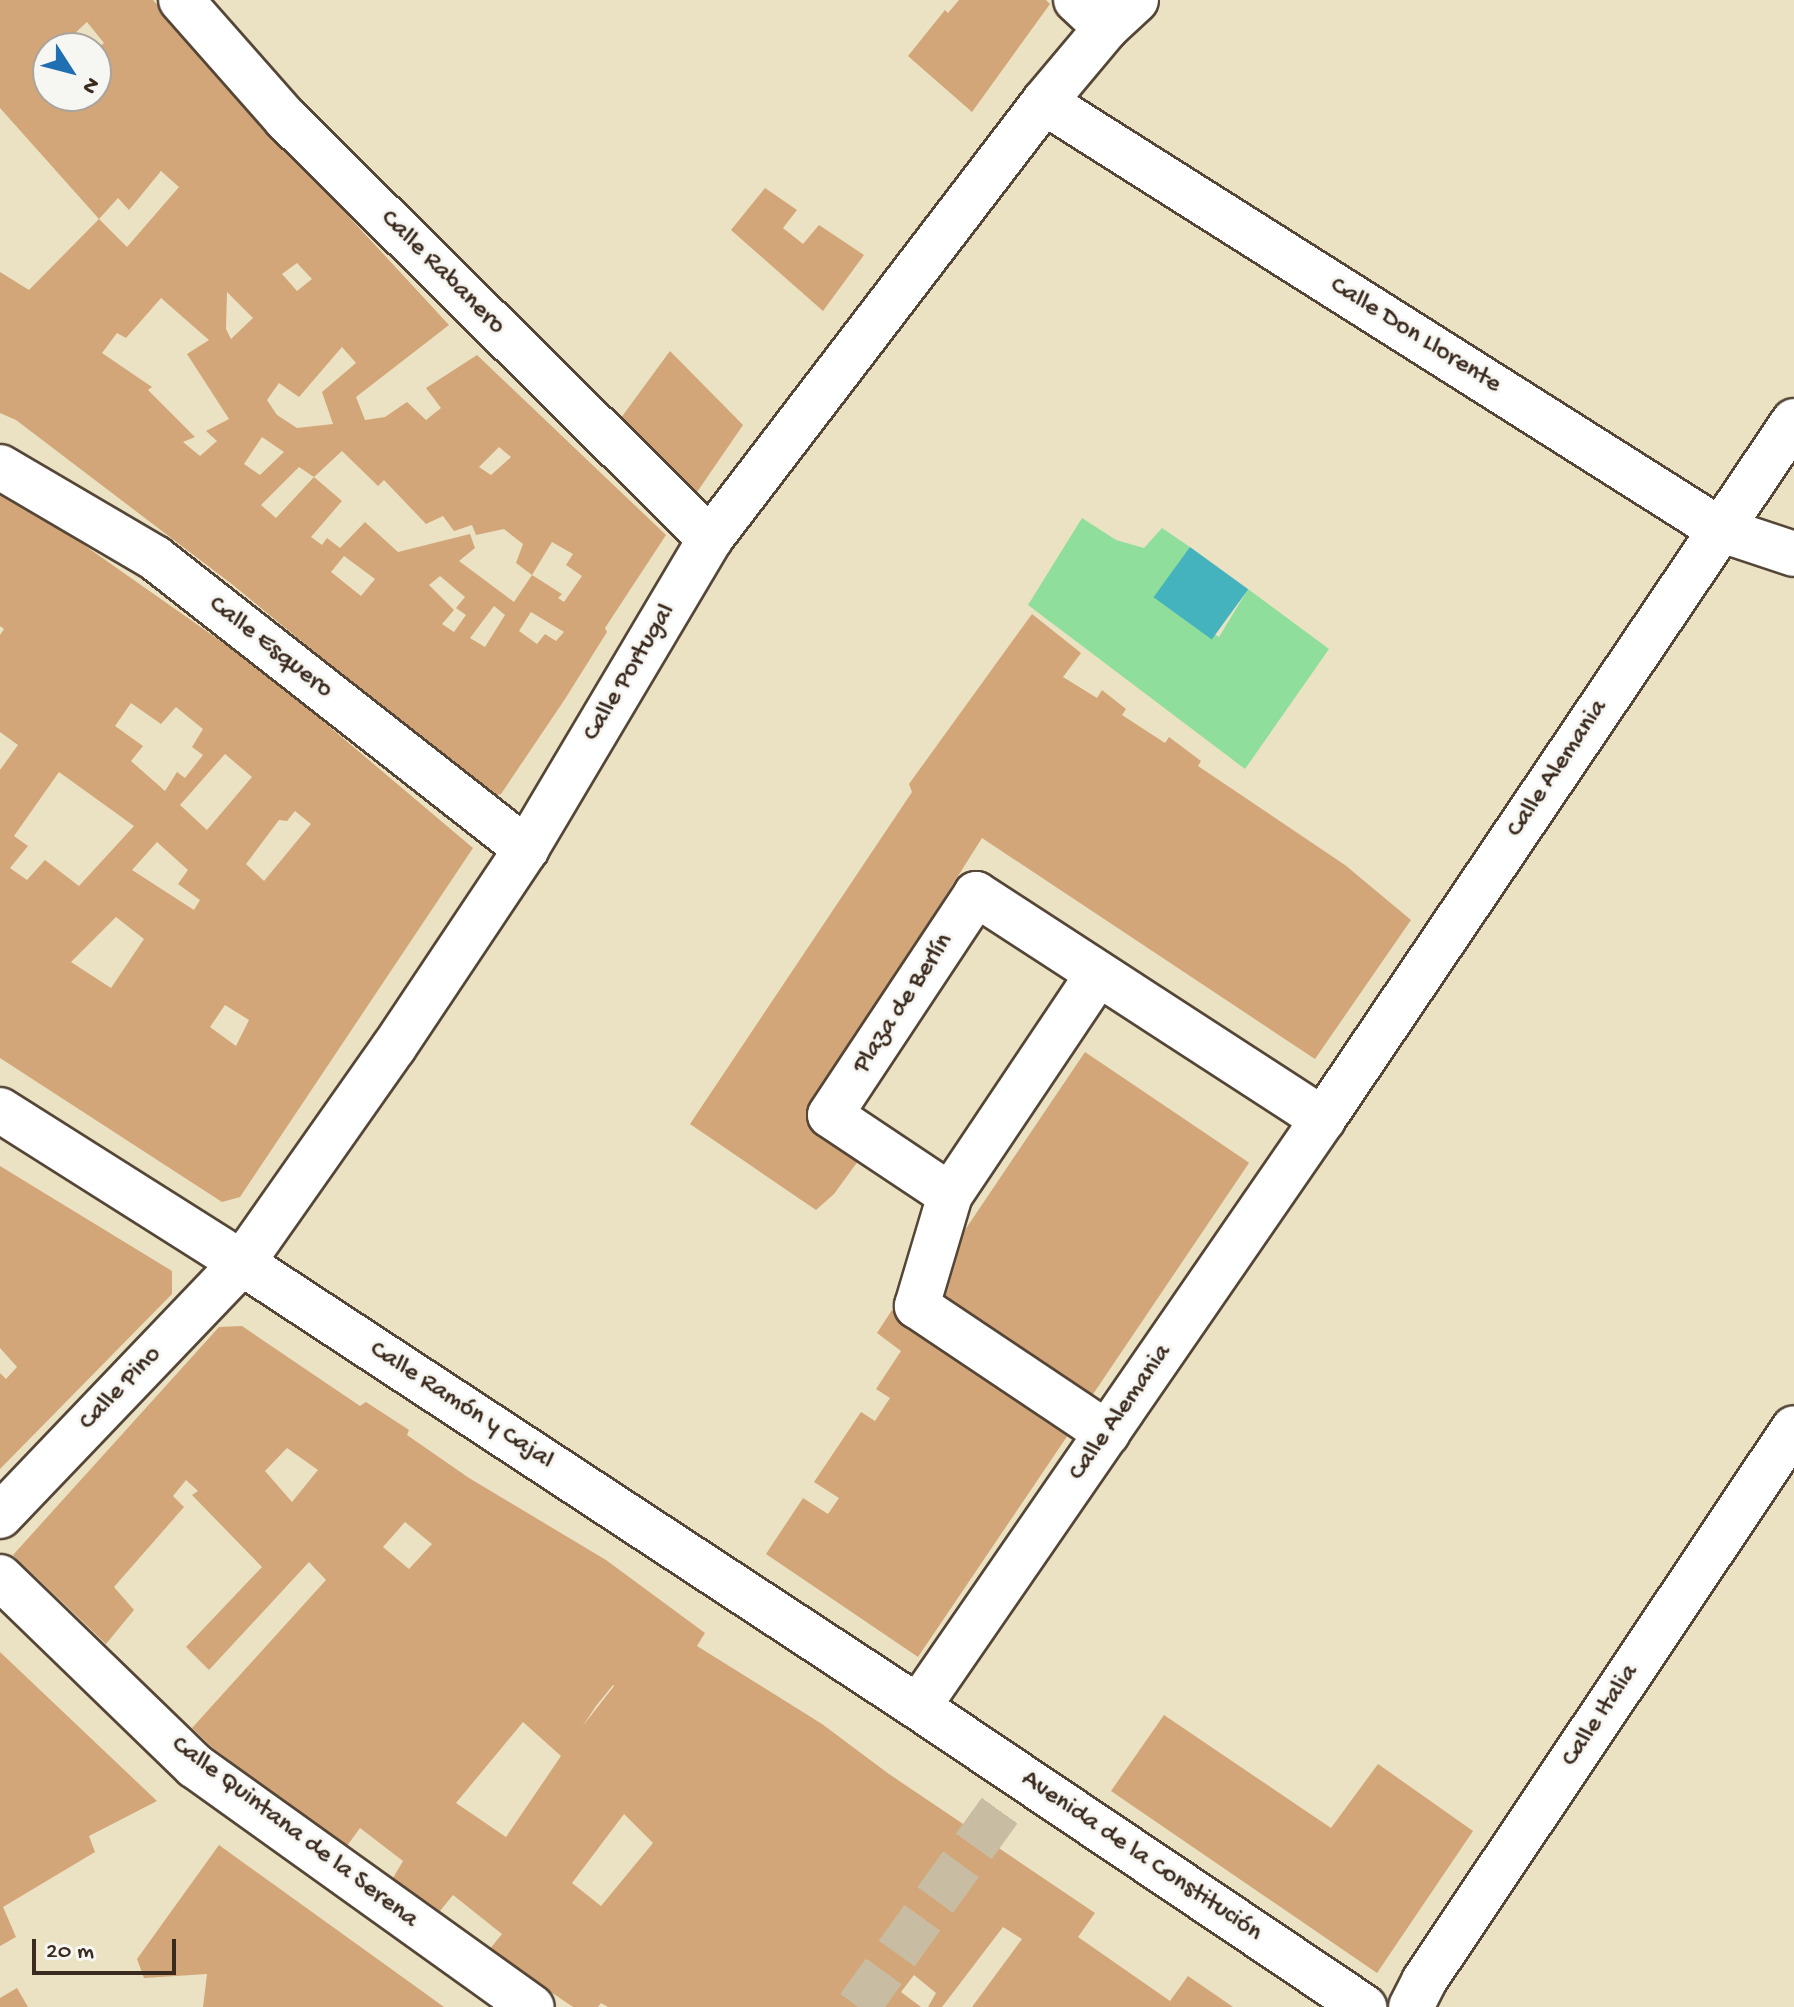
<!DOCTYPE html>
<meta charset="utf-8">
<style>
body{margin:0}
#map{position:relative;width:1794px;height:2007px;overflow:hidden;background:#ebe2c3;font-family:"Gochi Hand",sans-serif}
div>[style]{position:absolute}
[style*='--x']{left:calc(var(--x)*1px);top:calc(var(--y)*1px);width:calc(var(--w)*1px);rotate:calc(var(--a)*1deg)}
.green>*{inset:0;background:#90de9b}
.water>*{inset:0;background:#44b3be;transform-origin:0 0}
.building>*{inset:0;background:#d2a678;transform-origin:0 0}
.minor-tunnel>*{height:44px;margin-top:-22px;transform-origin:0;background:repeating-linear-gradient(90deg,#c8bda2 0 44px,transparent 0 66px)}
.roads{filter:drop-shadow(2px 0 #554637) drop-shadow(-2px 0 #554637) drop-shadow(0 2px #554637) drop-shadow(0 -2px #554637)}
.minor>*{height:44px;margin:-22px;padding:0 22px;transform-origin:22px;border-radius:22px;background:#fff}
span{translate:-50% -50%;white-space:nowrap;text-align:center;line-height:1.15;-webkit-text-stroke:6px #f6f6f2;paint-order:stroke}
.street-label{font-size:26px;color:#3b2a1e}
.north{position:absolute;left:32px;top:32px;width:80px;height:80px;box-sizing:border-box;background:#f6f6f2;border:2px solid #aba49d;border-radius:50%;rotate:126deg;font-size:22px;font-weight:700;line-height:32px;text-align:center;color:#3b2a1e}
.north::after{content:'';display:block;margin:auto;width:28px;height:36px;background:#1f6fb2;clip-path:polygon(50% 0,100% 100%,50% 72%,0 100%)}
.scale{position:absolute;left:32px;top:1939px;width:144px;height:36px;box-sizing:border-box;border:4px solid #3b2a1e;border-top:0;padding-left:10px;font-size:24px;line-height:28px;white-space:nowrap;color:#3b2a1e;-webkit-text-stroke:6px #f6f6f2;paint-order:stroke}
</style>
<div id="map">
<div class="green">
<div style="clip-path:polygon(1082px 518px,1116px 540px,1144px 548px,1162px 528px,1190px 547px,1157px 599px,1219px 637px,1248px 589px,1329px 649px,1245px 769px,1028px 605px)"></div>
</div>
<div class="water">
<div style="left:1190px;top:547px;width:72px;height:62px;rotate:36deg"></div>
</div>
<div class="building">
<div style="clip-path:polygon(evenodd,0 0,153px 0,240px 99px,449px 325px,356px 397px,365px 420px,385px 417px,407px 402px,426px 420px,441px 408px,426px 388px,477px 355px,666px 535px,605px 628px,607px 632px,565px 699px,501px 794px,491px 797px,233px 585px,16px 420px,0 413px,0 272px,29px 290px,99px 219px,127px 247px,179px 187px,161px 171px,129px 210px,118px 198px,99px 219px,0 108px,0 0,87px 22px,104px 43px,96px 49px,96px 96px,48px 96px,48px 48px,84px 48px,73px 35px,87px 22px,0 0,297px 263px,312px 279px,297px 291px,282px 274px,297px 263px,0 0,227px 292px,253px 318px,231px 339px,226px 329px,227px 292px,0 0,161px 298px,209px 340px,187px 354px,229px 419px,206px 431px,217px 441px,200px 456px,183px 442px,195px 437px,148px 390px,152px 387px,102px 353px,117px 333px,126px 338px,161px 298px,0 0,342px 347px,356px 363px,322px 392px,333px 424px,297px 428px,277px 415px,267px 400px,279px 383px,299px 397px,342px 347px,0 0,262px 437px,284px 452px,260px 475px,244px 464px,262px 437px,0 0,499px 447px,511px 457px,491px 475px,479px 467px,499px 447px,0 0,342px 451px,378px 486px,384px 480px,426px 524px,443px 516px,454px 531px,472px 525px,476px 535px,504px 529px,523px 544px,516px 563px,532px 575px,552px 542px,573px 554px,566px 565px,582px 576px,564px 602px,558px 598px,562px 594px,532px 575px,514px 602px,459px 561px,475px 548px,470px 534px,398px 552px,365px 522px,340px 548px,327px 538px,322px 545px,311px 537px,342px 501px,314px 477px,276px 518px,261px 505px,299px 467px,314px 477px,342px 451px,0 0,344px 556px,375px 579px,361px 596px,331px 572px,344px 556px,0 0,440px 576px,465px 597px,456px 608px,466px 615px,454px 632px,442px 624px,454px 610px,429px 585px,440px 576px,0 0,494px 606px,505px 615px,485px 647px,470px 638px,494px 606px,0 0,531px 612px,564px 632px,556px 641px,545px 634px,537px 644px,519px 631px,531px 612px)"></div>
<div style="clip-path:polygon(959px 0,1046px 0,1050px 4px,972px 112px,908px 56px,945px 10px,948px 13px)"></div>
<div style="clip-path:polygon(765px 188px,797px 210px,783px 228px,803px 244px,819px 225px,864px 255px,823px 311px,731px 230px)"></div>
<div style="clip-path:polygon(670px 351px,743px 425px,695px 495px,618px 422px)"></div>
<div style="clip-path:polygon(evenodd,0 486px,242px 656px,246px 651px,260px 668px,473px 848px,240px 1197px,222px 1202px,0 1058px,0 770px,18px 745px,0 732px,0 635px,4px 629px,0 626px,0 486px,131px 703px,161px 724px,176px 707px,203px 729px,192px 747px,203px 755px,185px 778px,177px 772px,165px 791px,131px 761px,143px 746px,115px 726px,131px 703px,0 486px,225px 754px,252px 777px,207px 830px,180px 805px,225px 754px,0 486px,59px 772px,134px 826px,79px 886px,45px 860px,27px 880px,10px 868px,28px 846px,14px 836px,59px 772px,0 486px,295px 811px,311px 824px,264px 881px,246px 864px,279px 820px,287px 821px,295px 811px,0 486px,157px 842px,188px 870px,178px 884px,200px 900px,194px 910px,132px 870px,157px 842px,0 486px,116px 917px,144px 939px,111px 988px,71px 962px,116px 917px,0 486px,225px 1005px,249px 1020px,236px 1046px,210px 1027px,225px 1005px)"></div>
<div style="clip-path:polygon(1032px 614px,1081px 653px,1063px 677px,1097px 698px,1102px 690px,1126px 709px,1122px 715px,1165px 743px,1169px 737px,1201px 761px,1198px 766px,1345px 865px,1411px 920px,1315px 1059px,982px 838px,807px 1115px,864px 1153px,834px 1194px,816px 1210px,690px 1124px,912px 792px,909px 784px)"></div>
<div style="left:1085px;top:1052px;width:198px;height:285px;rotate:34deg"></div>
<div style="clip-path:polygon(0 1166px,172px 1271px,172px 1294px,0 1469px,0 1373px,6px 1379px,17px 1367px,0 1348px)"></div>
<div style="clip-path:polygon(892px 1310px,1070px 1432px,918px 1657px,766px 1554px,803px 1498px,828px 1514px,839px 1498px,814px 1482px,861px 1412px,875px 1421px,890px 1398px,876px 1389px,901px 1351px,877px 1333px)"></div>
<div style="clip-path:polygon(evenodd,242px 1326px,360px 1406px,366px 1402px,409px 1430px,407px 1435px,469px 1478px,606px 1560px,705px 1633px,697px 1646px,822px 1724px,889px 1774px,1095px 1913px,1078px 1937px,1170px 2001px,1188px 1976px,1233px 2007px,972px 2007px,1022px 1939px,1003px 1927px,942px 2007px,928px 2007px,936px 1993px,914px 1975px,901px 1992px,921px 2007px,608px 2007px,601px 2003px,598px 2007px,573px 2007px,489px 1950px,502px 1934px,453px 1895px,440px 1911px,393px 1878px,403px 1861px,360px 1828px,347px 1846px,214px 1749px,192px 1728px,326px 1580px,309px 1562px,209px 1670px,186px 1647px,262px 1567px,192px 1495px,198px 1491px,186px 1480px,173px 1496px,184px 1507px,114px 1587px,134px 1610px,106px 1644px,13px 1555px,219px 1327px,242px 1326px,287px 1448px,318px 1470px,292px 1502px,265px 1471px,287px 1448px,242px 1326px,405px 1522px,432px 1544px,409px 1569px,383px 1547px,405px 1522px,242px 1326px,613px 1685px,614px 1686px,582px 1727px,596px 1706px,613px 1685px,242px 1326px,523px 1722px,561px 1756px,506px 1837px,456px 1803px,523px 1722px,242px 1326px,624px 1814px,653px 1843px,601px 1906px,572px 1883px,624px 1814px)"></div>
<div style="clip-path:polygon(0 1652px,157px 1801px,89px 1836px,95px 1852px,3px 1907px,16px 1937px,0 1946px)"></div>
<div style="clip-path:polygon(1164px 1715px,1331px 1828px,1378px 1764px,1473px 1831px,1377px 1973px,1111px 1791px)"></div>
<div style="clip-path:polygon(219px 1845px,376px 1958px,444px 2007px,203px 2007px,207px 1974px,144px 1978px,137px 1959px)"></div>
<div style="clip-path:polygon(17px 1988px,28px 2007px,0 2007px,0 1998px)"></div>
</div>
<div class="minor-tunnel">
<div style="--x:858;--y:2007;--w:282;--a:-54.2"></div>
</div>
<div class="roads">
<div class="minor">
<div style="--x:181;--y:0;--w:159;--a:48.6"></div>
<div style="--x:286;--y:119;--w:597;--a:44.73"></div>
<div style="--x:1076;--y:0;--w:41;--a:43"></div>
<div style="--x:1044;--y:102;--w:799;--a:32.32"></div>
<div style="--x:1719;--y:529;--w:79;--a:18.4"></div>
<div style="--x:0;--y:467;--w:180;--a:30.4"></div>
<div style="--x:155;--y:558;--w:472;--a:38.1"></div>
<div style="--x:1098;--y:974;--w:266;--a:123.8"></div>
<div style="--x:950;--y:1195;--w:116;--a:106.6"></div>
<div style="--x:917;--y:1306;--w:229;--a:33.8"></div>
<div style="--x:0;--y:1110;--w:286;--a:32.3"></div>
<div style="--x:242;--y:1263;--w:809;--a:33.3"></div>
<div style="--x:918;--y:1707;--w:538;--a:33.93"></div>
<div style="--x:950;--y:1195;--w:144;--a:-146.3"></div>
<div style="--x:830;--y:1115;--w:265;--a:-56.5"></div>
<div style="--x:976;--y:894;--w:414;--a:33"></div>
<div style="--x:0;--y:1516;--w:350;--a:-46.3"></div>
<div style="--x:242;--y:1263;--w:264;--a:-54.9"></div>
<div style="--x:394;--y:1047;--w:238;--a:-56.3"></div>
<div style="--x:526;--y:849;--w:360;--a:-59.3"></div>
<div style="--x:710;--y:539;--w:550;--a:-52.61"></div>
<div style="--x:1044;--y:102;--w:97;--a:-50"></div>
<div style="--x:1106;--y:28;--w:41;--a:-43"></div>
<div style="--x:0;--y:1577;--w:272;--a:44.1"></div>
<div style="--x:195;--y:1766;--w:414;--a:35.6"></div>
<div style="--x:918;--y:1707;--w:714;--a:-55.44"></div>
<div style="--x:1323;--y:1119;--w:842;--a:-55.99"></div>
<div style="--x:1411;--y:2007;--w:29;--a:-63"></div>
<div style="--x:1424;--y:1981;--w:665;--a:-56.21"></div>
</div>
</div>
<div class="street-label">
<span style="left:442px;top:273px;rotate:45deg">Calle Rabanero</span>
<span style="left:1415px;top:336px;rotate:32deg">Calle Don Llorente</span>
<span style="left:270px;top:648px;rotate:38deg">Calle Esquero</span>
<span style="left:630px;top:673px;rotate:-59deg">Calle Portugal</span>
<span style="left:1558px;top:769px;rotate:-56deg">Calle Alemania</span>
<span style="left:904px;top:1004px;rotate:-57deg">Plaza de Berlín</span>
<span style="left:121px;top:1389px;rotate:-46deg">Calle Pino</span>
<span style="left:461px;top:1406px;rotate:33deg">Calle Ramón y Cajal</span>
<span style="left:1121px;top:1413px;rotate:-55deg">Calle Alemania</span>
<span style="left:1601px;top:1716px;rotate:-56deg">Calle Italia</span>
<span style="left:294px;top:1833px;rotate:37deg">Calle Quintana de la Serena</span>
<span style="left:1141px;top:1857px;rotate:34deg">Avenida de la Constitución</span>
</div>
<div class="north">N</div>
<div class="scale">20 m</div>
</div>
